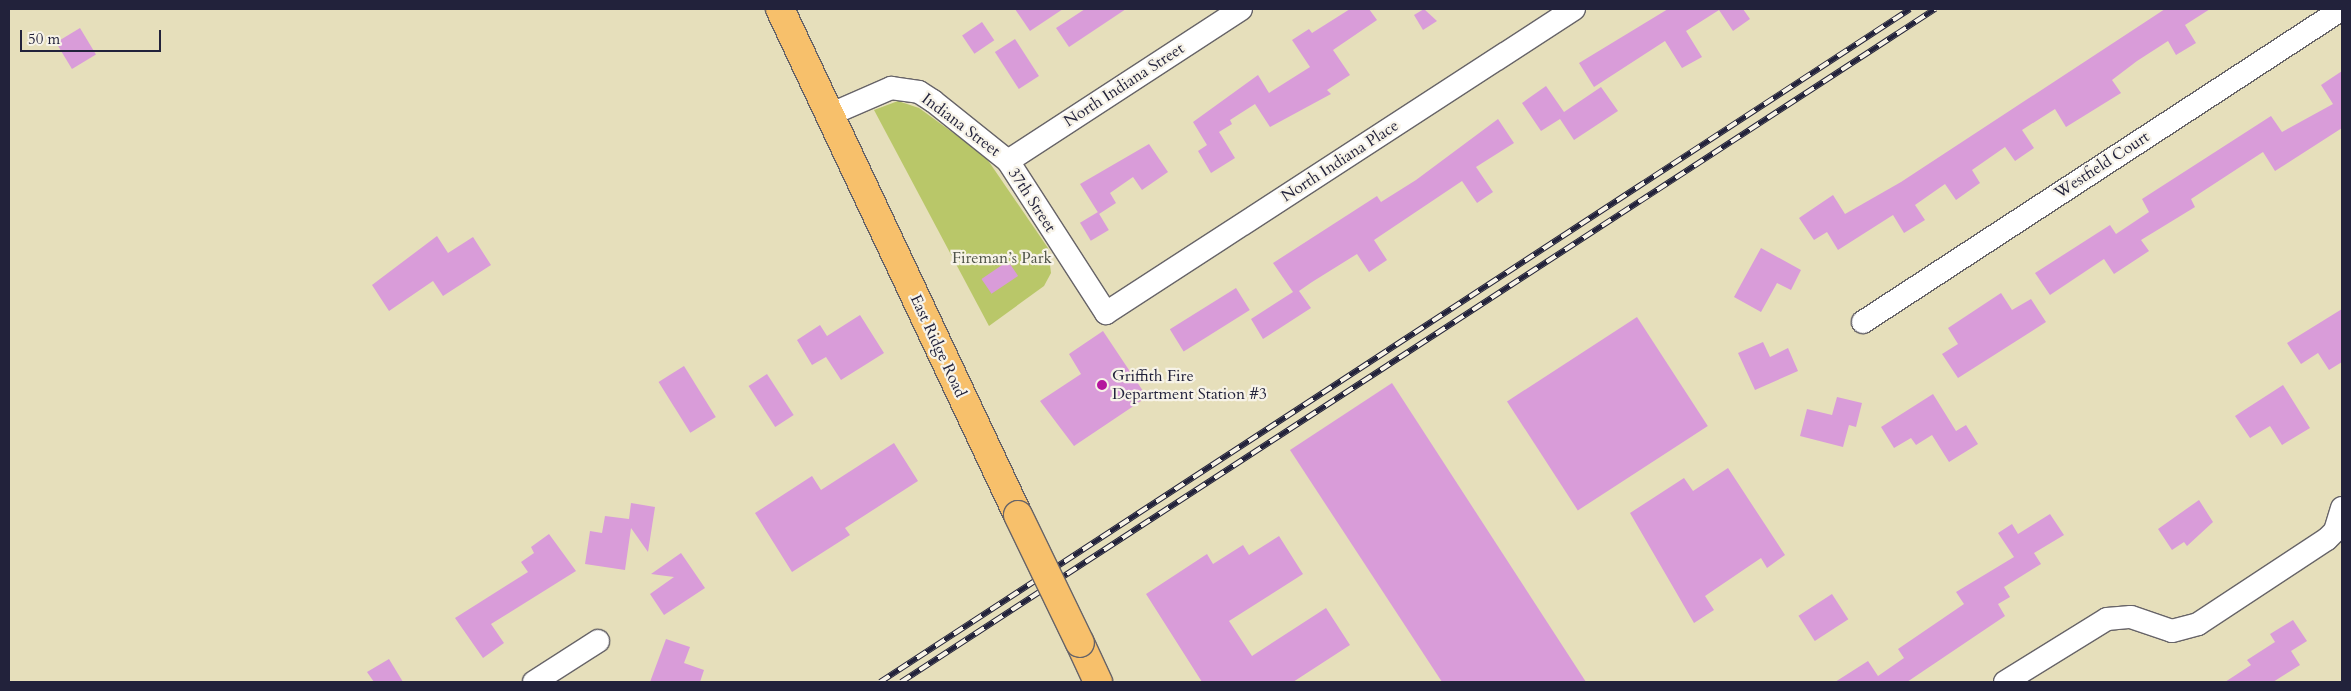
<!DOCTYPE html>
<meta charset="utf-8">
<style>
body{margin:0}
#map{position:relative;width:2351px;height:691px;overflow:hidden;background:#e6dfbb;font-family:Cardo,serif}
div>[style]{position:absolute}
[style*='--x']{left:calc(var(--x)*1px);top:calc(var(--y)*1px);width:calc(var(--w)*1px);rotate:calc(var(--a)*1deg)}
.green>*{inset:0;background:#b9c769}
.building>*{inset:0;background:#d99cd9;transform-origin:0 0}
.roads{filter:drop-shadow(1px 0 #676468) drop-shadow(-1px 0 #676468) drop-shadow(0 1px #676468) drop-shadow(0 -1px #676468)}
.minor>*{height:22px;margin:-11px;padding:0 11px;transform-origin:11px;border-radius:11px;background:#fff}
.major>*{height:28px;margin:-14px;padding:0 14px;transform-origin:14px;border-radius:14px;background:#f7c06b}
.rail>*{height:5.5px;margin-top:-2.75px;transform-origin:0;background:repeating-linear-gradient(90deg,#f7f3e8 0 11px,#22223b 0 22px);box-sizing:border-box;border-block:1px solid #22223b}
.bridges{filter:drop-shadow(1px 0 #676468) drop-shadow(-1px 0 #676468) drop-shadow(0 1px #676468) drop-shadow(0 -1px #676468)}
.major-bridge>*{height:28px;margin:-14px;padding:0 14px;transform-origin:14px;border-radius:14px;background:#f7c06b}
.dots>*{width:14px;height:14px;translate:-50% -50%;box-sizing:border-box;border:2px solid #f7f3e8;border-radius:50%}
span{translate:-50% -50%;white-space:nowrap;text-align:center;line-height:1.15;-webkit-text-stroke:4.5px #f7f3e8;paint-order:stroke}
.street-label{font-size:16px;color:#22223b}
.park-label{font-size:16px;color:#4f5449}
.poi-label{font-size:16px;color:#22223b}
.left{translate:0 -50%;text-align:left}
.frame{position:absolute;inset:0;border:10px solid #22223b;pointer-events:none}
.scale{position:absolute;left:20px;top:30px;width:141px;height:22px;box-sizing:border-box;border:2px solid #22223b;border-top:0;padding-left:6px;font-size:15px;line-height:18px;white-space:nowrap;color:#22223b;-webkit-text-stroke:4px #f7f3e8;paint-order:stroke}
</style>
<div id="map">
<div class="green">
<div style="clip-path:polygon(898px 101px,919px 108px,985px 156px,1048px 248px,1051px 273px,1044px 286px,989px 326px,874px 110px)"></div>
</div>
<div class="building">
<div style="clip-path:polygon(1015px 9px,1063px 9px,1030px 31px)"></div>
<div style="clip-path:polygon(1085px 9px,1126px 9px,1069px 47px,1056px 28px)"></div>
<div style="clip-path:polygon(1350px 9px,1369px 9px,1377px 20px,1333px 50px,1350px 75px,1327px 90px,1331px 94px,1270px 127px,1255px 104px,1230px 120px,1232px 124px,1219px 132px,1235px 158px,1211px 173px,1198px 151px,1207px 145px,1193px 122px,1258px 75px,1269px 93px,1310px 67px,1292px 40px,1309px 29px,1312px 33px)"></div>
<div style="clip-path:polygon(1424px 9px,1437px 21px,1423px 30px,1414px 15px)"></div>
<div style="clip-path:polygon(1668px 9px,1743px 9px,1750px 19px,1733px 31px,1719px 10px,1686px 31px,1702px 57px,1682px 68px,1665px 41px,1594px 87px,1579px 63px)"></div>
<div style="clip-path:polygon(2165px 9px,2210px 9px,2185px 25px,2196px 43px,2176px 55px,2168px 41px,2137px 61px,2112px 80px,2121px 93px,2066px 127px,2055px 109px,2022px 130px,2034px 148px,2015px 161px,2005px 147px,1972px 170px,1980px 183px,1956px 200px,1945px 184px,1915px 205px,1925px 220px,1904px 233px,1893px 215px,1838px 250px,1827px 232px,1814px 240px,1799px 218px,1833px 195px,1845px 214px,1901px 182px)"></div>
<div style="left:982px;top:22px;width:22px;height:24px;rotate:56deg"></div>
<div style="left:80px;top:28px;width:31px;height:28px;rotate:59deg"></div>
<div style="left:1015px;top:39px;width:44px;height:24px;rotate:57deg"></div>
<div style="clip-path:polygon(2342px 71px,2342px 128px,2275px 171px,2263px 152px,2191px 199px,2195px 207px,2141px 240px,2149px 251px,2114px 274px,2104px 259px,2050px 295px,2035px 273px,2110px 225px,2116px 234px,2149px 212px,2142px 199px,2271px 116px,2282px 132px,2333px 104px,2321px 85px)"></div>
<div style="clip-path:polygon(1546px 86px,1564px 112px,1601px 87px,1618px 111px,1574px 140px,1560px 119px,1541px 131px,1522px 103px)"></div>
<div style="clip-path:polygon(1498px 119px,1514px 143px,1476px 167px,1493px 192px,1477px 203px,1462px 181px,1374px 240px,1387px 260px,1369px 272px,1357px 254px,1312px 282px,1299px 291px,1311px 308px,1263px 339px,1251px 319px,1293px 292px,1273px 263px,1377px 196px,1381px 202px,1416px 180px)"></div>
<div style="clip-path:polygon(1149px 144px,1168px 172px,1142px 190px,1133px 177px,1110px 193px,1116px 203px,1099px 214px,1080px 184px)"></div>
<div style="left:1098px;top:212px;width:21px;height:21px;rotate:59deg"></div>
<div style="clip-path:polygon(437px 236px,448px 253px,473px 237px,491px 265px,443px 296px,433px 281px,389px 311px,372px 285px)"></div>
<div style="clip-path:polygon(1761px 248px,1801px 270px,1791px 290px,1777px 283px,1761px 312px,1734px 297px)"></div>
<div style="left:1008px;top:261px;width:18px;height:32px;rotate:56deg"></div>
<div style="left:1236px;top:288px;width:26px;height:78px;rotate:58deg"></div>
<div style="clip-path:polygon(2001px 293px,2012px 310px,2031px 299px,2046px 322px,1958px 378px,1942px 354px,1958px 344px,1948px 328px)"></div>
<div style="clip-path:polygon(2342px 309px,2342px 362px,2329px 370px,2318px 353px,2301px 364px,2287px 343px)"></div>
<div style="clip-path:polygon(860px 315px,884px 353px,841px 380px,826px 357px,812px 365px,797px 340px,820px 325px,827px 336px)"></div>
<div style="left:1637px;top:317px;width:130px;height:155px;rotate:57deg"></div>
<div style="clip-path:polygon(1103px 331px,1147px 397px,1074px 446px,1040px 401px,1081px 374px,1069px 354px)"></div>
<div style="clip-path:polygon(1763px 342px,1770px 357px,1788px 348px,1798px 371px,1755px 390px,1738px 353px)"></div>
<div style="left:684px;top:366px;width:60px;height:30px;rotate:58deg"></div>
<div style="left:767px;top:374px;width:49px;height:22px;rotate:57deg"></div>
<div style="clip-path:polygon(1392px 383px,1586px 682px,1442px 682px,1290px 450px)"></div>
<div style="clip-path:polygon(2283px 385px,2310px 428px,2282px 445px,2270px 426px,2250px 438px,2235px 416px)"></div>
<div style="clip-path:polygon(1933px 394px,1956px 431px,1966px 425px,1978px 444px,1949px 462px,1932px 435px,1916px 445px,1911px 438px,1894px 448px,1881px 427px)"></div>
<div style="clip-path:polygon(1837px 397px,1862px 403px,1856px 427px,1849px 425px,1843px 447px,1800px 436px,1807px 409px,1832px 415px)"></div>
<div style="clip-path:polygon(894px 443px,918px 481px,845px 528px,850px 535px,792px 572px,755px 513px,812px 476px,821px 490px)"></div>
<div style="clip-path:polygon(1728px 468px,1785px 555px,1767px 568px,1761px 558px,1705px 596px,1714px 610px,1694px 623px,1630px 513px,1684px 478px,1693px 491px)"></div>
<div style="clip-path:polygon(2199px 500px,2213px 522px,2187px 546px,2184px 542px,2172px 550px,2158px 529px)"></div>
<div style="clip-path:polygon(631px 503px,655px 507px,648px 552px,631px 528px,625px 570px,585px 564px,590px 531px,602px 533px,605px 516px,629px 519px)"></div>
<div style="clip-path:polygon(2050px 514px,2064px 535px,2034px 553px,2041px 564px,2004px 587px,2010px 597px,1998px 604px,2005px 616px,1907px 682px,1835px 682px,1868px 661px,1878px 676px,1904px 658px,1898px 649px,1964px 604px,1956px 592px,2014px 557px,1998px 533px,2012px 524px,2018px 534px)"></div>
<div style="clip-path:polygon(549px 534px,576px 571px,491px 624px,504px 643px,483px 658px,455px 618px,528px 572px,521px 562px,534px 553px,531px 547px)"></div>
<div style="clip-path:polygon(1279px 536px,1303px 574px,1229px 621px,1252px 656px,1326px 608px,1350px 645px,1293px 682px,1202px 682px,1146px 594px,1207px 554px,1213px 564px,1243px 545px,1249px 555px)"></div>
<div style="clip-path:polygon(681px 553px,705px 588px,664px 615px,650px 594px,674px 577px,651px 574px)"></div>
<div style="left:1832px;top:594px;width:30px;height:40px;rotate:57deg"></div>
<div style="clip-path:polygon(2293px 620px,2307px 641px,2291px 651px,2300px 665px,2273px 682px,2225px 682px,2251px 665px,2247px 660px,2275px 642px,2270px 634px)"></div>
<div style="clip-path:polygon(666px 639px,690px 647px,684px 663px,704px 670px,700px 682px,650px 682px)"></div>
<div style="clip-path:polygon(389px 659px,403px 682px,374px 682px,367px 672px)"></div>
</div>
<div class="roads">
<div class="minor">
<div style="--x:829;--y:115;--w:68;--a:-23.5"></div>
<div style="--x:891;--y:88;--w:28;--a:8"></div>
<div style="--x:919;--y:92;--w:17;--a:33"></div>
<div style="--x:933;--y:101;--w:96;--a:38.7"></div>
<div style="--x:1008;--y:161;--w:181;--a:57.2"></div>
<div style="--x:1106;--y:313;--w:558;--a:-33.01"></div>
<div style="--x:1008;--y:161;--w:278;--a:-33.1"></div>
<div style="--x:1863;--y:322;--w:572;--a:-33.16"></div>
<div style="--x:534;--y:682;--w:76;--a:-32.6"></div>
<div style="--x:2005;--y:682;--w:120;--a:-31.7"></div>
<div style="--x:2107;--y:619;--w:24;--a:-5"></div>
<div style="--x:2131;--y:617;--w:43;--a:18.9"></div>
<div style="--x:2172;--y:631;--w:27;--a:-15"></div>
<div style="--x:2198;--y:624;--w:154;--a:-33.4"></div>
<div style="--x:2327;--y:539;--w:11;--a:-45"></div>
<div style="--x:2335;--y:531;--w:24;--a:-73"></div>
</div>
<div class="major">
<div style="--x:780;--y:9;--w:559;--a:64.81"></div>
<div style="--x:1080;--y:643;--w:43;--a:65.2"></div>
</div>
</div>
<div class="rail">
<div style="--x:880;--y:682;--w:1230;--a:-33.16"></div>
<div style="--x:901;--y:682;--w:1234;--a:-33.06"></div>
</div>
<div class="bridges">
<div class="major-bridge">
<div style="--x:1018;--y:515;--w:142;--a:64.2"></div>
</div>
</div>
<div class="dots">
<div style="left:1102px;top:385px;background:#b5179e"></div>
</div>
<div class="street-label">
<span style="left:1124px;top:85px;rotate:-33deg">North Indiana Street</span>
<span style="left:961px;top:125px;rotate:37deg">Indiana Street</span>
<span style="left:1340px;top:161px;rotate:-33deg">North Indiana Place</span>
<span style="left:2102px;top:165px;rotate:-33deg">Westfield Court</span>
<span style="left:1032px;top:200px;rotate:57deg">37th Street</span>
<span style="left:938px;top:346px;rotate:65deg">East Ridge Road</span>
</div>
<div class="park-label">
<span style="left:1002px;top:258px">Fireman’s Park</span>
</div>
<div class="poi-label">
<span class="left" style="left:1112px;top:385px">Griffith Fire<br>Department Station #3</span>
</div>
<div class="frame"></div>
<div class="scale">50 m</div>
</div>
